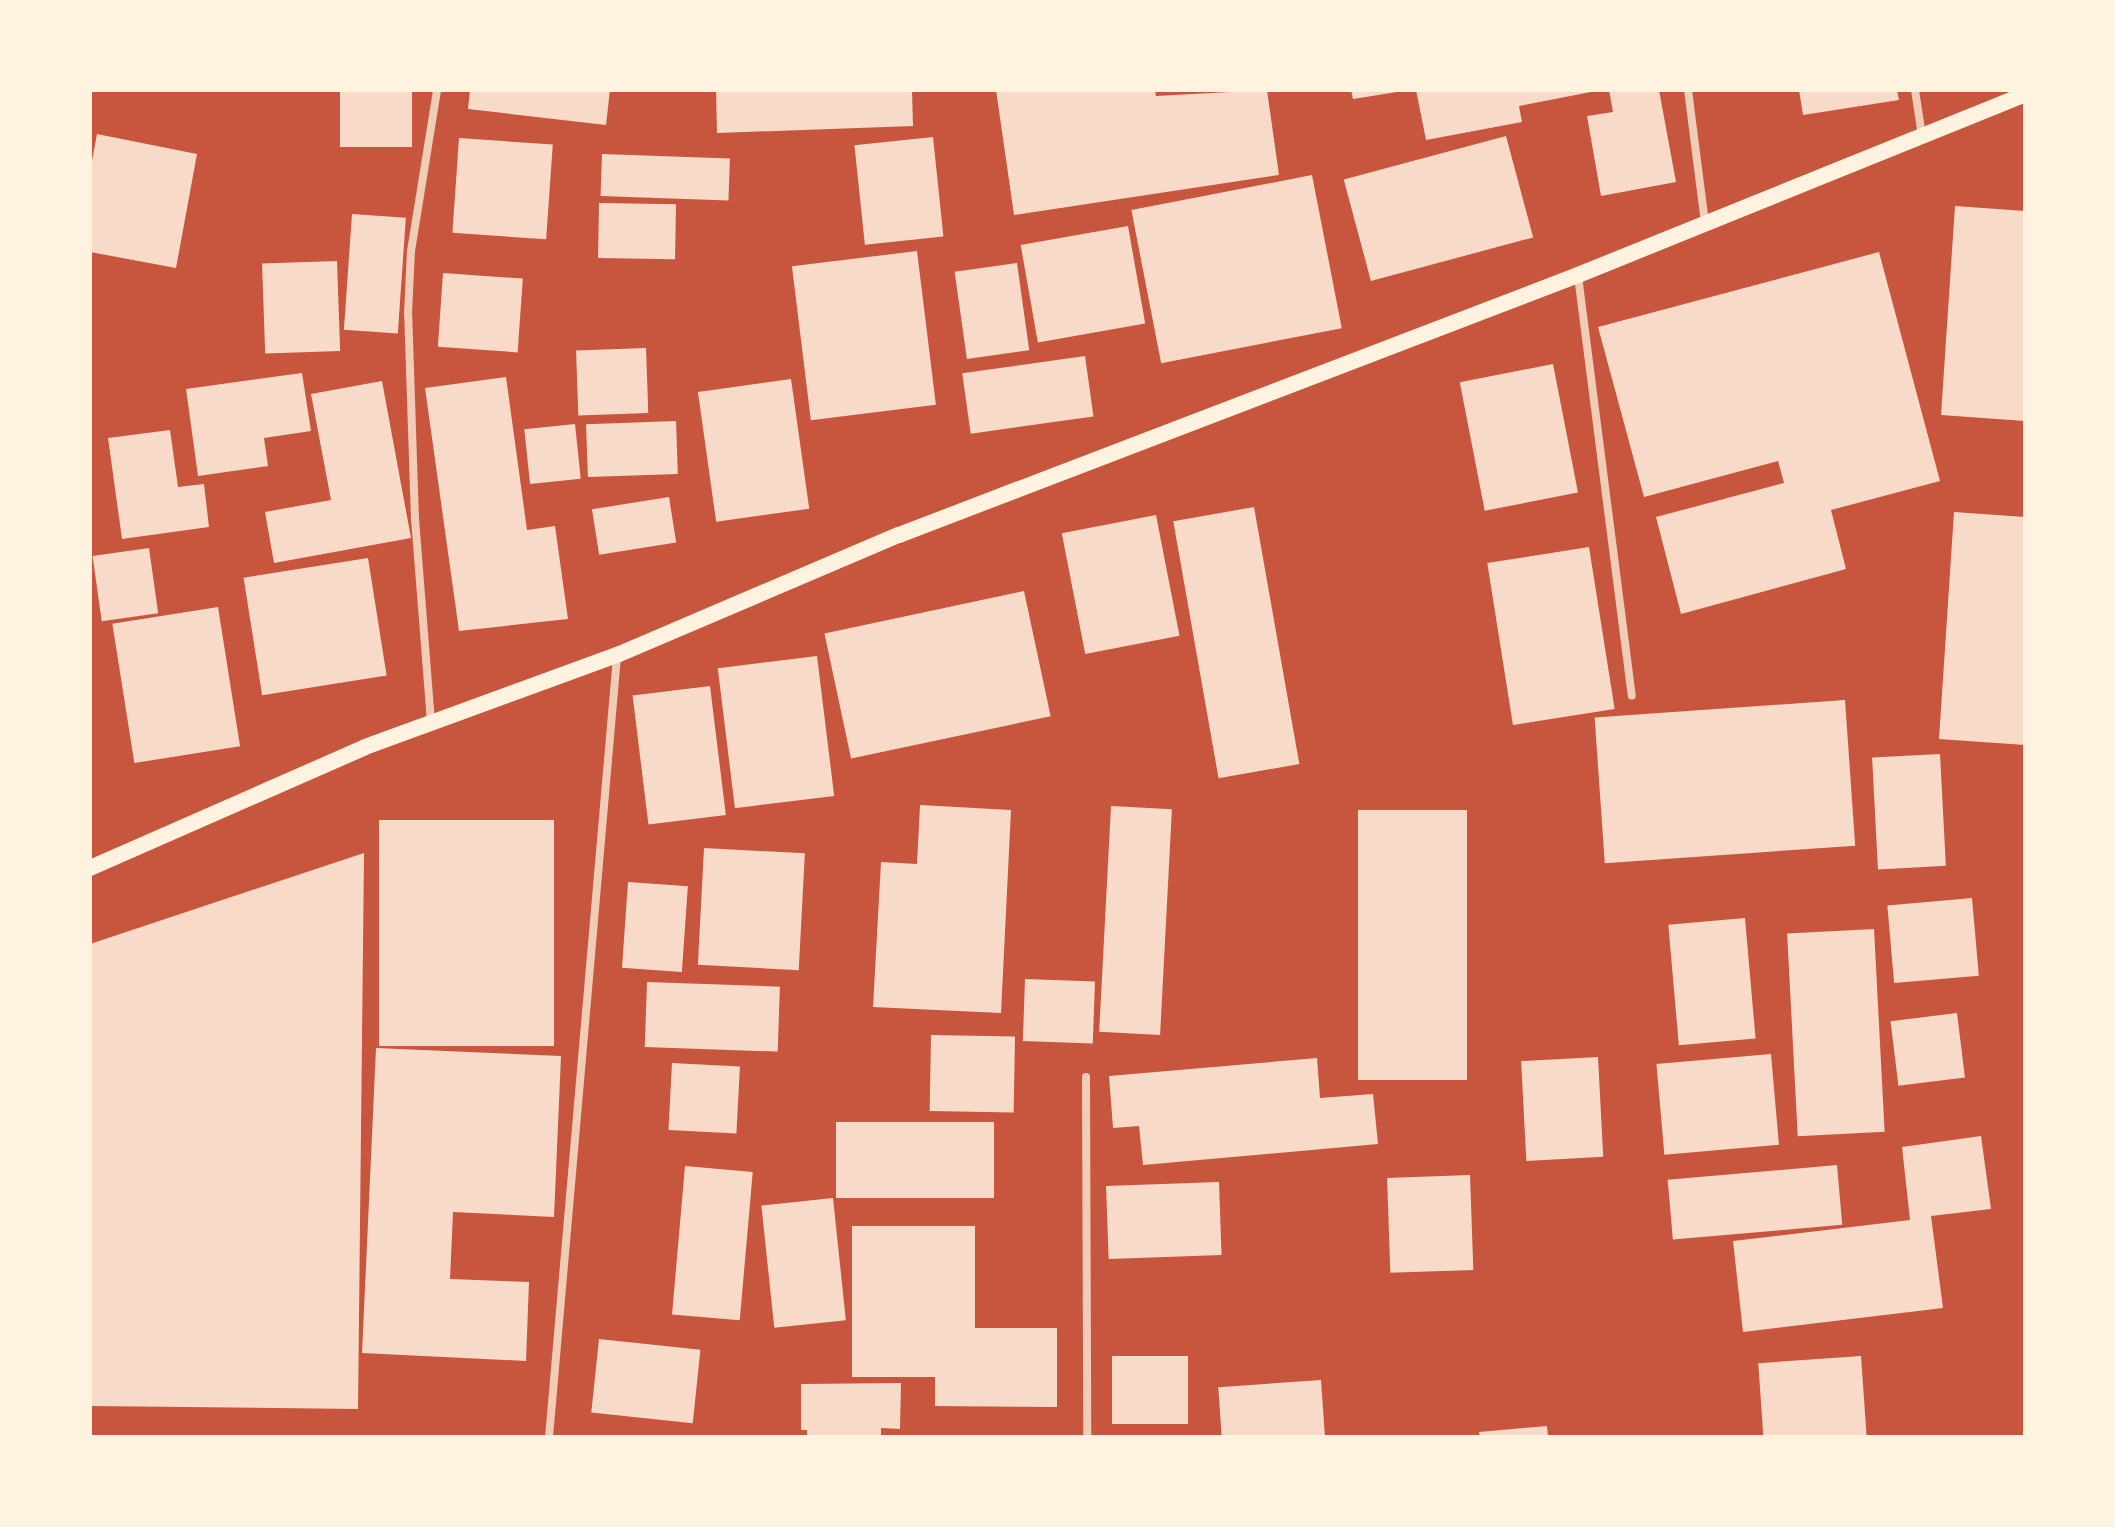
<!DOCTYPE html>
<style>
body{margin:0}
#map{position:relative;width:2115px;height:1527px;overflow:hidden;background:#c8553d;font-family:"Roboto Serif",serif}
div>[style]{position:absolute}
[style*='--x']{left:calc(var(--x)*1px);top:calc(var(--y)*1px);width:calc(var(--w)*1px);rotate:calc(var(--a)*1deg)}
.building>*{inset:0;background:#f7dbc8;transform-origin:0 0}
.minor>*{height:8px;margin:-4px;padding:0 4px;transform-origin:4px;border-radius:4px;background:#f1ccb7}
.secondary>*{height:16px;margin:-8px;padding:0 8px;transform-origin:8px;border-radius:8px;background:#fff3e0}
span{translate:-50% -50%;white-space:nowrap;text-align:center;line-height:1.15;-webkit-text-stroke:8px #fff3e0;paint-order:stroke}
.frame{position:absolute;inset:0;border:92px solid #fff3e0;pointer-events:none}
</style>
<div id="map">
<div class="building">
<div style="left:340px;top:90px;width:72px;height:57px"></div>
<div style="clip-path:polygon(470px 90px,610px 90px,606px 125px,468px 109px)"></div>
<div style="clip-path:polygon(716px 90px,912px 90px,913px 126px,717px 133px)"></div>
<div style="clip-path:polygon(996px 90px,1155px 90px,1156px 96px,1267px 90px,1279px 175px,1014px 215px)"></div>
<div style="clip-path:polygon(1351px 90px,1397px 90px,1397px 92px,1353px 99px)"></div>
<div style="clip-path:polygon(1416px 90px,1596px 90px,1596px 91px,1519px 106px,1522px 122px,1426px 140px)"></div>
<div style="clip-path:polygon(1609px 90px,1659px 90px,1676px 182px,1601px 196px,1587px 116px,1613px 112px)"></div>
<div style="clip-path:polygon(1799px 90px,1897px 90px,1899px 100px,1803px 115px)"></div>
<div style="clip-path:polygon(97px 134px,197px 154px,176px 268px,90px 252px,90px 171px)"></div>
<div style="left:1506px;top:136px;width:105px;height:168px;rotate:75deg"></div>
<div style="left:933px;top:137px;width:100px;height:79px;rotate:84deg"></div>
<div style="left:459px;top:138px;width:94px;height:95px;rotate:4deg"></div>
<div style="left:602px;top:154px;width:128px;height:42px;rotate:2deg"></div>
<div style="left:1312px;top:175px;width:156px;height:184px;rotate:79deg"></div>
<div style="left:599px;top:203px;width:77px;height:55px;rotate:1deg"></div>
<div style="clip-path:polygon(1955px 206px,2025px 211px,2025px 421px,1941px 415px)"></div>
<div style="left:352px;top:214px;width:54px;height:116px;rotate:4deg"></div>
<div style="left:1128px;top:226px;width:99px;height:109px;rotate:80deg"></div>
<div style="left:917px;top:251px;width:155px;height:126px;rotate:83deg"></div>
<div style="clip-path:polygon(1879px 252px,1940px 481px,1831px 510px,1846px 569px,1681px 614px,1656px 517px,1784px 483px,1778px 461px,1644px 497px,1598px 327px)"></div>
<div style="left:337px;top:261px;width:90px;height:75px;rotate:88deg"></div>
<div style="left:1017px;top:263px;width:88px;height:63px;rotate:82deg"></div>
<div style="left:443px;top:273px;width:80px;height:74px;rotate:4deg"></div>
<div style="left:646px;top:348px;width:65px;height:70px;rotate:88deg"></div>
<div style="left:1085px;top:356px;width:61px;height:124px;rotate:82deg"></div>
<div style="left:1553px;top:364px;width:131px;height:95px;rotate:79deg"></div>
<div style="clip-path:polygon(302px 373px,311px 431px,264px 438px,268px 466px,198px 476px,186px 389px)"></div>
<div style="clip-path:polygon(506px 377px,527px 530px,555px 526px,568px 619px,459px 631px,425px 388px)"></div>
<div style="left:791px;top:379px;width:131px;height:94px;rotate:82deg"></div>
<div style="clip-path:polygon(382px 381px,411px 538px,274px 563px,265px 512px,331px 500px,311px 394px)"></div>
<div style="left:676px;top:421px;width:53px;height:90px;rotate:88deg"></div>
<div style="left:575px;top:424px;width:55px;height:51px;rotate:84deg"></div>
<div style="clip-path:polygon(170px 430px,178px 487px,204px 484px,209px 527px,122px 539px,108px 438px)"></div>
<div style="left:669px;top:497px;width:46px;height:78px;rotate:81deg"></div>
<div style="left:1254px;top:507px;width:261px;height:82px;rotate:80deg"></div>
<div style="clip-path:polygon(1954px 512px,2025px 517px,2025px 745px,1939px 739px)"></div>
<div style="left:1156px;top:515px;width:123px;height:96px;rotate:79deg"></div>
<div style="left:1589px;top:547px;width:164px;height:103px;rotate:81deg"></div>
<div style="left:149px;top:548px;width:66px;height:57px;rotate:82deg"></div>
<div style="left:368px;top:558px;width:119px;height:126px;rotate:81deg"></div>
<div style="left:1024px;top:591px;width:128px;height:204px;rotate:78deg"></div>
<div style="left:218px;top:607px;width:141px;height:107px;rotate:81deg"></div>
<div style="left:817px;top:656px;width:141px;height:100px;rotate:83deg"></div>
<div style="left:710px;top:686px;width:130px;height:78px;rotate:83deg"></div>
<div style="left:1845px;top:700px;width:146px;height:251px;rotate:86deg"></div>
<div style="left:1940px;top:754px;width:112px;height:68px;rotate:87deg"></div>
<div style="clip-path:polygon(920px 805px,1011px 810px,1001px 1013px,873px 1007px,881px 862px,917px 864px)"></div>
<div style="left:1111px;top:806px;width:61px;height:226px;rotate:3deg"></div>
<div style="left:1467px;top:810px;width:270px;height:109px;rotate:90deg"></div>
<div style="left:379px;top:820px;width:175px;height:226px"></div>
<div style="left:704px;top:848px;width:101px;height:117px;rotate:3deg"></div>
<div style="clip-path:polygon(364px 853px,358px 1409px,90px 1406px,90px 944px)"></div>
<div style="left:628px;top:882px;width:60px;height:86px;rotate:4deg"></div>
<div style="left:1972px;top:898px;width:78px;height:85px;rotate:85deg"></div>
<div style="left:1745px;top:918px;width:121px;height:77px;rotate:85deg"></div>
<div style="left:1874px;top:929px;width:203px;height:87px;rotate:87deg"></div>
<div style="left:1025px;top:979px;width:70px;height:62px;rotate:2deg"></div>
<div style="left:647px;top:982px;width:133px;height:65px;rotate:2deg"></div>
<div style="left:1957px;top:1013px;width:65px;height:67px;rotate:83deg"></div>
<div style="left:931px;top:1035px;width:84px;height:76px;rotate:1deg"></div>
<div style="clip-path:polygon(376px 1048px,561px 1056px,554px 1217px,453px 1212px,450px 1279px,529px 1282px,526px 1361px,362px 1353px)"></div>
<div style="left:1771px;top:1054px;width:91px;height:115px;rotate:85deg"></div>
<div style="left:1598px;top:1057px;width:100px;height:77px;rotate:87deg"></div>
<div style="clip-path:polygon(1317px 1058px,1320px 1098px,1373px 1094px,1378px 1144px,1143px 1165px,1139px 1126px,1113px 1128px,1109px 1076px)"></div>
<div style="left:672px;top:1063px;width:68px;height:67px;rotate:3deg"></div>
<div style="left:836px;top:1122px;width:158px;height:76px"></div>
<div style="clip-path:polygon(1981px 1136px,1991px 1209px,1931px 1216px,1943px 1308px,1743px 1332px,1733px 1241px,1910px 1220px,1902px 1147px)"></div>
<div style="left:1837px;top:1165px;width:60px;height:170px;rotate:85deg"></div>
<div style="left:685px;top:1166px;width:68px;height:149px;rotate:5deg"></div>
<div style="left:1470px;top:1175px;width:95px;height:83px;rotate:88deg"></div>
<div style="left:1219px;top:1182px;width:73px;height:113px;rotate:88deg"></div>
<div style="left:833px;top:1198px;width:123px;height:72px;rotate:84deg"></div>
<div style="clip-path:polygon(852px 1226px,975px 1226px,975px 1328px,1057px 1328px,1057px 1407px,935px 1406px,935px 1377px,852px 1377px)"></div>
<div style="left:599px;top:1339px;width:102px;height:74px;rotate:6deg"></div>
<div style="left:1112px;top:1356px;width:76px;height:68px"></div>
<div style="left:1861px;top:1356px;width:81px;height:103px;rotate:86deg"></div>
<div style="left:1321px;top:1380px;width:57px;height:103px;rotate:86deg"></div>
<div style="clip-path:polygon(901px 1383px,900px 1429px,881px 1428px,881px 1437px,807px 1437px,807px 1430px,801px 1430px,801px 1384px)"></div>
<div style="clip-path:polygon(1547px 1426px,1548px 1437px,1480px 1437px,1479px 1432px)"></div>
</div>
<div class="minor">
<div style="--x:1688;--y:90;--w:133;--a:82.7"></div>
<div style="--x:1915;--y:90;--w:47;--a:81.3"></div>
<div style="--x:1578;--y:276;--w:423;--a:82.7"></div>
<div style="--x:431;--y:722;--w:203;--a:-94.5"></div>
<div style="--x:415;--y:520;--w:206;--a:-91.9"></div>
<div style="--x:408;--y:314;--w:63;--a:-87.3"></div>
<div style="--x:411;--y:251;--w:163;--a:-80.8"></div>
<div style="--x:1086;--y:1077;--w:360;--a:89.8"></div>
<div style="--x:549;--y:1437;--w:784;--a:-85.02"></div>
</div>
<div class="secondary">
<div style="--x:90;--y:868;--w:300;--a:-23.7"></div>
<div style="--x:365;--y:747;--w:268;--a:-20.1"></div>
<div style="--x:617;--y:655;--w:306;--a:-23.1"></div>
<div style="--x:899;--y:535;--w:727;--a:-20.95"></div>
<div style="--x:1578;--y:275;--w:482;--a:-22"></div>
</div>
<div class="frame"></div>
</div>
